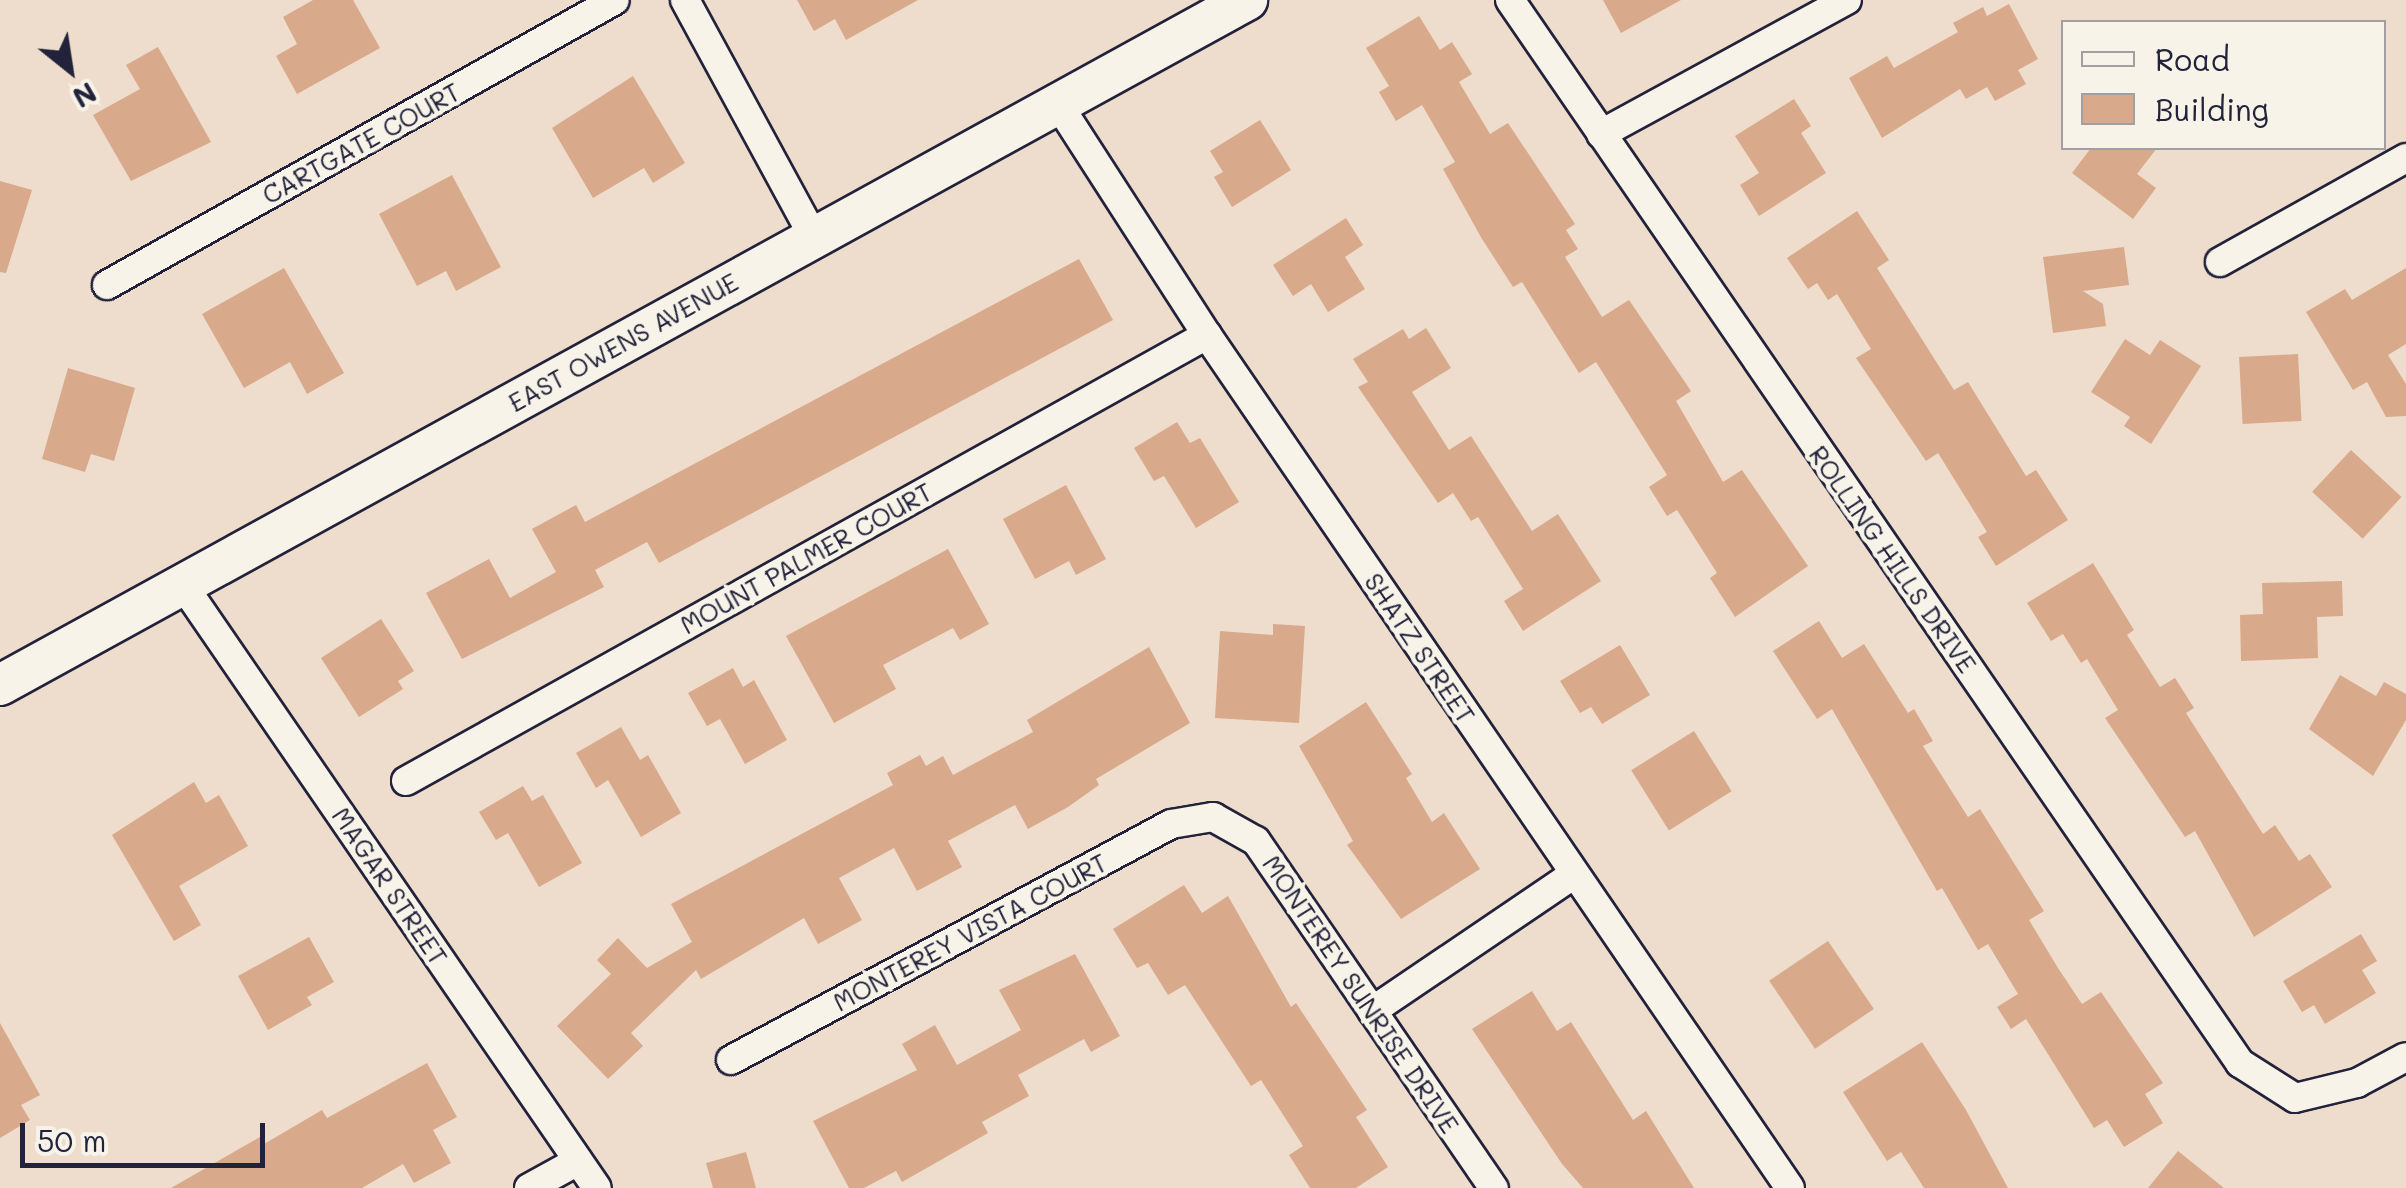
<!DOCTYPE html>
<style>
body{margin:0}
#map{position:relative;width:2406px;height:1188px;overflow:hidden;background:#edc;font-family:Mali,sans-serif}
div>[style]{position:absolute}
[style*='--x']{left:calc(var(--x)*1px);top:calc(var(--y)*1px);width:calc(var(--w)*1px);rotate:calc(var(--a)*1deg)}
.building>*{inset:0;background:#d9a98b;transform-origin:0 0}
.roads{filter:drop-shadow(2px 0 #22223b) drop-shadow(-2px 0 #22223b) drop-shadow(0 2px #22223b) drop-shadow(0 -2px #22223b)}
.minor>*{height:28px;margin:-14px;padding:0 14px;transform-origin:14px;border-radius:14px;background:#f7f3e8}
.secondary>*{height:40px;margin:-20px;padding:0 20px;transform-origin:20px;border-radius:20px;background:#f7f3e8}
span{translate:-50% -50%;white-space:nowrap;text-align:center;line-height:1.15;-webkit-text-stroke:9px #f7f3e8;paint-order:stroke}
.street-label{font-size:25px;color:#22223b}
.legend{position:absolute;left:2061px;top:20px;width:325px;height:130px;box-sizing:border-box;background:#f7f3e8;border:2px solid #a29fa3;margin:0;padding:12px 18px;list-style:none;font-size:30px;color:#22223b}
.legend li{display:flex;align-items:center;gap:20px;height:50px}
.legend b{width:50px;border:2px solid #a29fa3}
.north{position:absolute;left:20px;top:20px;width:100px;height:100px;-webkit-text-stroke:8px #f7f3e8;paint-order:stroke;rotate:150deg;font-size:28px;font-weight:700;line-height:40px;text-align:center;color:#22223b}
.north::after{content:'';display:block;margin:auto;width:35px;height:45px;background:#22223b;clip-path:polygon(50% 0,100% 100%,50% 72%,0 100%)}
.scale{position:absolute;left:20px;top:1123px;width:245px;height:45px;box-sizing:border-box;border:5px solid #22223b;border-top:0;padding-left:12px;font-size:30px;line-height:35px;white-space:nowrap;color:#22223b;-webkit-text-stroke:8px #f7f3e8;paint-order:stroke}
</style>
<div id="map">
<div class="building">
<div style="clip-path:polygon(313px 0,353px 0,380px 48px,297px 94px,276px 56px,297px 44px,283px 17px)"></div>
<div style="clip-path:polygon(797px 0,918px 0,846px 40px,835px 19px,814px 31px)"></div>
<div style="clip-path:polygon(1603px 0,1681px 0,1621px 33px)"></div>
<div style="clip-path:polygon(2009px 4px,2038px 59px,2018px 70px,2026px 84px,1995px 101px,1987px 87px,1966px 99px,1960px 89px,1882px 138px,1849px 78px,1887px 56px,1894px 68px,1958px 32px,1953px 23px,1983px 7px,1987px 16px)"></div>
<div style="clip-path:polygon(1419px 16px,1440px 50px,1452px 42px,1472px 74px,1459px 82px,1490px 134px,1508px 123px,1575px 224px,1566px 230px,1578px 249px,1565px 257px,1602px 317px,1629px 300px,1691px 391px,1676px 401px,1723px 482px,1742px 470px,1808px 566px,1735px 617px,1710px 578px,1717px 573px,1677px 510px,1667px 516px,1649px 487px,1667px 475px,1596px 362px,1579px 373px,1522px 282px,1513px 287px,1482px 239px,1443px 169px,1455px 162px,1422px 105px,1396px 121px,1379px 92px,1389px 86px,1366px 48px)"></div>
<div style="clip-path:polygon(158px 47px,211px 142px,131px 181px,93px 115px,140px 89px,126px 65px)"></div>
<div style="clip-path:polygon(633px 76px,685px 163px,653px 183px,644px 168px,593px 198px,552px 128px)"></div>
<div style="clip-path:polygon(1794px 99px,1811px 126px,1801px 133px,1826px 173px,1759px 216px,1740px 185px,1759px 173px,1735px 136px)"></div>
<div style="clip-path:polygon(1260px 120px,1291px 170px,1232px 207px,1214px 177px,1223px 172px,1210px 151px)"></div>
<div style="clip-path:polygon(2091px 148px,2157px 148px,2137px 174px,2156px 188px,2133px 219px,2072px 173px)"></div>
<div style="clip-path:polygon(452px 175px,501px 267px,456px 291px,446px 271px,417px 286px,379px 214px)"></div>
<div style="clip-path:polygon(0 181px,32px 190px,6px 273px,0 272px)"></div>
<div style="clip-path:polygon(1857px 211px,1889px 260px,1877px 268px,1954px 390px,1968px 382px,2026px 476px,2036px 470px,2068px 520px,1996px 566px,1978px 537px,1987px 532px,1938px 453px,1926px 461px,1856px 358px,1871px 349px,1837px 294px,1828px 300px,1817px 283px,1808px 289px,1787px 258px)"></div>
<div style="clip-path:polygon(1346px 218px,1363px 245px,1345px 257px,1365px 289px,1328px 312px,1311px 284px,1293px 296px,1273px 265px)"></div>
<div style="clip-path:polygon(2124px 247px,2129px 285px,2083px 291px,2103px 304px,2106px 326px,2053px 333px,2043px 257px)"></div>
<div style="clip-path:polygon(1079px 259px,1113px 320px,659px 563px,647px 542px,595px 570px,604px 587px,462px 659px,426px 593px,489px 559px,510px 598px,556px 572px,532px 529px,576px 505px,585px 522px)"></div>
<div style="clip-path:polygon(284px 268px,344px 373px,307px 394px,290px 362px,244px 388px,202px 314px)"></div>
<div style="clip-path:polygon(2406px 268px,2406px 344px,2388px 355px,2406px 384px,2406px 416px,2386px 417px,2367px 382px,2353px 390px,2306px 312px,2345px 289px,2352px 300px)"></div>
<div style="clip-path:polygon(1426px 328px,1451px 368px,1412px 392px,1449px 450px,1471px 436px,1532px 531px,1558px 514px,1601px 581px,1523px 631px,1504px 601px,1523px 589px,1478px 517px,1471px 521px,1453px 493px,1438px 503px,1358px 387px,1368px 382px,1353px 359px,1403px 329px,1409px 339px)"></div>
<div style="clip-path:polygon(2125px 339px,2150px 355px,2160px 340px,2201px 366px,2151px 444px,2124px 426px,2130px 417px,2091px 392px)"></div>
<div style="left:2298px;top:354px;width:67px;height:59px;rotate:87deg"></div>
<div style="clip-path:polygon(68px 368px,135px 388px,114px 461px,91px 454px,85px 472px,42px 459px)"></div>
<div style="clip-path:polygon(1177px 422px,1190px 443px,1200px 438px,1239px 502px,1196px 528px,1164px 476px,1154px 481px,1134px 448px)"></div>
<div style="left:2351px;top:450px;width:69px;height:57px;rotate:43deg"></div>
<div style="clip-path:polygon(1066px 485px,1106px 559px,1076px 575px,1069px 561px,1035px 579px,1003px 519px)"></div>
<div style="clip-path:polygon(948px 549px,989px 624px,960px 640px,953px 628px,883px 665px,896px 689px,834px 723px,786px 636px)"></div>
<div style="clip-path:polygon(2093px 563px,2134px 630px,2127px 635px,2160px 687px,2175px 678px,2194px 708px,2186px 713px,2263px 834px,2275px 825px,2299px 861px,2310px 854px,2332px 887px,2254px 937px,2195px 831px,2185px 837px,2105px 718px,2118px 710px,2087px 659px,2081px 663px,2063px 634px,2051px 641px,2027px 603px)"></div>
<div style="clip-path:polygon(2342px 581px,2343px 616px,2317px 617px,2318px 658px,2241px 661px,2240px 615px,2263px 614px,2262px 583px)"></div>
<div style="clip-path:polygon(381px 619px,414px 671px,398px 681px,403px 689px,359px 717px,321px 658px)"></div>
<div style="clip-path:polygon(1819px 621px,1842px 658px,1864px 644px,1908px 713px,1914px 709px,1933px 741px,1923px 746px,1968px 817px,1980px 809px,2044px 911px,2029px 920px,2058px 968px,2082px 1004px,2101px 992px,2163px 1083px,2145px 1094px,2163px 1123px,2124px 1147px,2107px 1120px,2094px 1128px,2026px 1019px,2011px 1029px,1997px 1007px,2018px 994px,1988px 944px,1978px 950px,1942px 888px,1937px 891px,1832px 709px,1817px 719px,1773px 651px)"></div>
<div style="clip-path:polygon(1273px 624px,1305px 626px,1299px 723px,1215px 718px,1220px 631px,1273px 635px)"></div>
<div style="clip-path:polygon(1620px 645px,1650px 695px,1602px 724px,1591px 707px,1580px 713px,1560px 681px)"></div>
<div style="clip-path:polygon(1149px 647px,1190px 723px,1096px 779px,1099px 785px,1068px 807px,1028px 829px,1015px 805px,948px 841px,962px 867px,917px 891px,894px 848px,839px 878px,862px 920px,818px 944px,804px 918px,701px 979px,696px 970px,631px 1033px,643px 1046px,608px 1079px,557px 1026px,611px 974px,597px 960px,618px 938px,647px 968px,692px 942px,671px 904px,893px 785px,887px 773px,920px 755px,926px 766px,943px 756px,953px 775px,1033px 732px,1027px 720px)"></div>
<div style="clip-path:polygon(733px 668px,743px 687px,754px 680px,787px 740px,745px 764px,720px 719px,707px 726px,688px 693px)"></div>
<div style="clip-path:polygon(2340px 675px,2376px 696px,2384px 682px,2406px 694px,2406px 720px,2373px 776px,2309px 729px)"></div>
<div style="clip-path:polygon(1366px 702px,1412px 774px,1406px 778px,1432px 822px,1444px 813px,1480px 869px,1401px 919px,1347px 845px,1353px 841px,1299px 746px)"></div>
<div style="clip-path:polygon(621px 727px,640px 760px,648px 755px,681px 813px,641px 837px,608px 780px,596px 788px,576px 753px)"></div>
<div style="left:1694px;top:731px;width:71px;height:74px;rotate:58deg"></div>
<div style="clip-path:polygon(194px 782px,206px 803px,219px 795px,248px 846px,179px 886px,201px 925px,174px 941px,112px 835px)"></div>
<div style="clip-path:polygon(523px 786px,532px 801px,543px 795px,582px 863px,539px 887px,508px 833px,496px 840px,479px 812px)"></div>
<div style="clip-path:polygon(1184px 885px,1202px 913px,1228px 896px,1291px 1007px,1296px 1003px,1367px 1110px,1356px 1117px,1388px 1167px,1356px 1188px,1310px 1188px,1289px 1155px,1303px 1146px,1261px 1080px,1251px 1086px,1185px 985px,1168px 995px,1148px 963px,1137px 968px,1113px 929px)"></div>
<div style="clip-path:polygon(2361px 934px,2377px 961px,2362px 970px,2376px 993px,2325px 1024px,2314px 1005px,2302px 1012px,2283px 981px)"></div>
<div style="clip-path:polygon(309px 937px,334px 982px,307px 997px,312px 1005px,268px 1030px,238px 976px)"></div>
<div style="left:1828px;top:941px;width:82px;height:71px;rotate:56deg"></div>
<div style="clip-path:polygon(1075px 954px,1120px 1036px,1091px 1052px,1084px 1039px,1018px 1075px,1029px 1096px,982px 1122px,988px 1133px,932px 1165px,902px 1182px,896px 1171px,864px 1188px,849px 1188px,813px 1121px,917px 1070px,902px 1044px,935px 1025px,957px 1065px,1021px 1030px,999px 990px)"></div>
<div style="clip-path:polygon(1532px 991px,1557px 1031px,1571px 1022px,1633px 1120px,1646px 1111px,1694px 1188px,1583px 1188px,1562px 1164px,1472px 1029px)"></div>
<div style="clip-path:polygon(0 1023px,40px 1095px,21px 1105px,30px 1120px,0 1138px)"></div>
<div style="clip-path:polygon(1922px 1042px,1966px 1110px,2008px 1188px,1924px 1188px,1901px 1152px,1887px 1161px,1843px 1092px)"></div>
<div style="clip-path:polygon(427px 1063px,457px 1117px,433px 1130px,451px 1163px,414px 1183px,403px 1164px,362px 1188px,171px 1188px,260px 1137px,264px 1144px,322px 1110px,327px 1118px)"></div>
<div style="clip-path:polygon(2178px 1151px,2224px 1188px,2148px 1188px)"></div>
<div style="clip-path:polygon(746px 1152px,756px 1188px,713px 1188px,706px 1163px)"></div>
</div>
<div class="roads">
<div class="minor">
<div style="--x:685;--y:0;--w:271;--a:61.5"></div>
<div style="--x:1510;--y:0;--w:1290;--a:55.52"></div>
<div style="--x:2240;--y:1063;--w:65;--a:32.5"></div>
<div style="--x:2295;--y:1098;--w:64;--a:-13.6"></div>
<div style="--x:2357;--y:1083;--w:55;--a:-28"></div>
<div style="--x:1058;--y:104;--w:275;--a:57.2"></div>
<div style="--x:1207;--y:335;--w:1033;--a:55.65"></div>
<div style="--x:1601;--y:134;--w:280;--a:-28.6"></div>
<div style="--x:2220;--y:262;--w:213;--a:-29.2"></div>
<div style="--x:107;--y:285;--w:582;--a:-29.29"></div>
<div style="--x:183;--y:585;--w:731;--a:55.53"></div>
<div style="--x:406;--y:781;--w:917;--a:-29.11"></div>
<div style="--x:1372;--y:1011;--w:244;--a:-34.1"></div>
<div style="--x:731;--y:1060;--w:499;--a:-28.2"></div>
<div style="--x:1171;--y:824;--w:43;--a:-9.5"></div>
<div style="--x:1213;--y:817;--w:49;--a:29.2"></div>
<div style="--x:1256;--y:841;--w:421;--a:55.6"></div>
<div style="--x:529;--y:1188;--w:56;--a:-28.9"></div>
</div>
<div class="secondary">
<div style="--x:0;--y:685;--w:1423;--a:-28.78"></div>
</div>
</div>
<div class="street-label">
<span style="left:361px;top:143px;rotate:-29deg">CARTGATE COURT</span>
<span style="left:623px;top:342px;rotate:-29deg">EAST OWENS AVENUE</span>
<span style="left:806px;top:558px;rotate:-29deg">MOUNT PALMER COURT</span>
<span style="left:1893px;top:559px;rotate:55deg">ROLLING HILLS DRIVE</span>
<span style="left:1420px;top:648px;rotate:56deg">SHATZ STREET</span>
<span style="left:390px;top:886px;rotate:56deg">MAGAR STREET</span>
<span style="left:970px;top:932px;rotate:-28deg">MONTEREY VISTA COURT</span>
<span style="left:1361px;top:994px;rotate:56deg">MONTEREY SUNRISE DRIVE</span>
</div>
<ul class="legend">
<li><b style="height:12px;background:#f7f3e8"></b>Road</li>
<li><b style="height:28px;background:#d9a98b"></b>Building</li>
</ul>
<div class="north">N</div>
<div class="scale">50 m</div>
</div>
